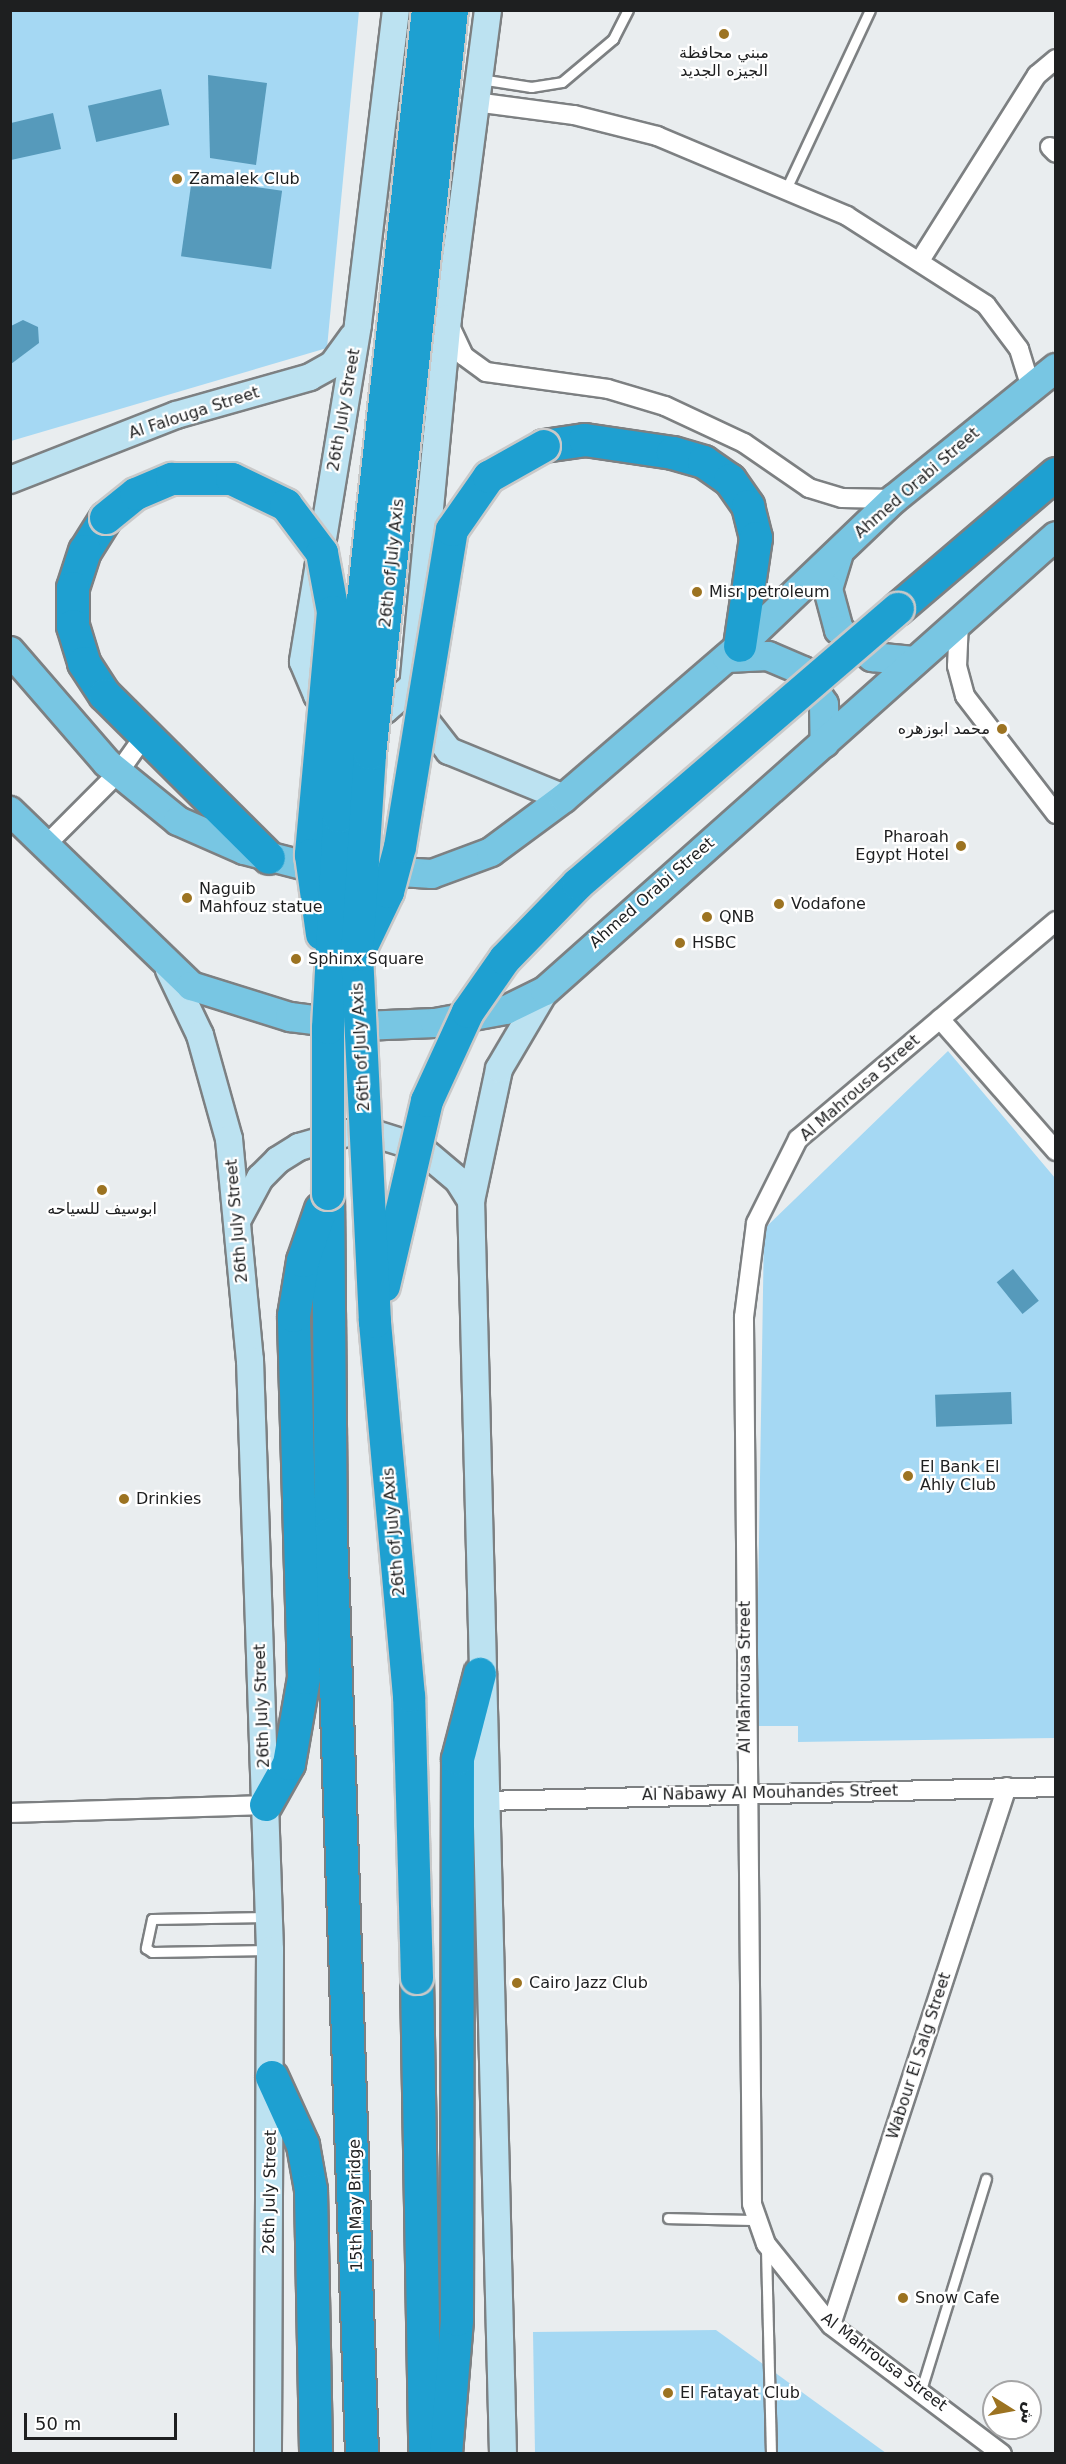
<!DOCTYPE html>
<meta charset="utf-8">
<style>
body{margin:0}
#map{position:relative;width:1066px;height:2464px;overflow:hidden;background:#e9edef;font-family:"DejaVu Sans","Noto Sans Arabic",sans-serif}
div>[style]{position:absolute}
[style*='--x']{left:calc(var(--x)*1px);top:calc(var(--y)*1px);width:calc(var(--w)*1px);rotate:calc(var(--a)*1deg)}
.green>*{inset:0;background:#a5d8f3}
.water>*{inset:0;background:#569abb;transform-origin:0 0}
.roads{filter:drop-shadow(2px 0 #7d8082) drop-shadow(-2px 0 #7d8082) drop-shadow(0 2px #7d8082) drop-shadow(0 -2px #7d8082)}
.lane>*{height:9px;margin:-4.5px;padding:0 4.5px;transform-origin:4.5px;border-radius:4.5px;background:#fff}
.street>*{height:18px;margin:-9px;padding:0 9px;transform-origin:9px;border-radius:9px;background:#fff}
.secondary>*{height:26px;margin:-13px;padding:0 13px;transform-origin:13px;border-radius:13px;background:#bce2f1}
.primary>*{height:28px;margin:-14px;padding:0 14px;transform-origin:14px;border-radius:14px;background:#78c6e3}
.highway>*{height:32px;margin:-16px;padding:0 16px;transform-origin:16px;border-radius:16px;background:#1ea0d1}
.bridges{filter:drop-shadow(2px 0 #c9c9c9) drop-shadow(-2px 0 #c9c9c9) drop-shadow(0 2px #c9c9c9) drop-shadow(0 -2px #c9c9c9)}
.highway-bridge>*{height:32px;margin:-16px;padding:0 16px;transform-origin:16px;border-radius:16px;background:#1ea0d1}
.dots>*{width:16px;height:16px;translate:-50% -50%;box-sizing:border-box;border:3px solid #fff;border-radius:50%}
span{translate:-50% -50%;white-space:nowrap;text-align:center;line-height:1.15;-webkit-text-stroke:4.5px #fff;paint-order:stroke}
.poi-label{font-size:16px;color:#1e1f20}
.left{translate:0 -50%;text-align:left}
.right{translate:-100% -50%;text-align:right}
.street-label{font-size:16px;color:#1e1f20}
.frame{position:absolute;inset:0;border:12px solid #1e1f20;pointer-events:none}
.north{position:absolute;left:982px;top:2380px;width:60px;height:60px;box-sizing:border-box;background:#fff;border:2px solid #a5a5a6;border-radius:50%;rotate:101deg;font-size:16px;font-weight:700;line-height:24px;text-align:center;color:#1e1f20}
.north::after{content:'';display:block;margin:auto;width:21px;height:27px;background:#9c7321;clip-path:polygon(50% 0,100% 100%,50% 72%,0 100%)}
.scale{position:absolute;left:24px;top:2413px;width:153px;height:27px;box-sizing:border-box;border:3px solid #1e1f20;border-top:0;padding-left:8px;font-size:18px;line-height:21px;white-space:nowrap;color:#1e1f20;-webkit-text-stroke:4px #fff;paint-order:stroke}
</style>
<div id="map">
<div class="green">
<div style="clip-path:polygon(11px 11px,359px 11px,327px 348px,11px 441px)"></div>
<div style="clip-path:polygon(948px 1051px,1055px 1178px,1055px 1738px,798px 1742px,798px 1726px,756px 1726px,764px 1229px)"></div>
<div style="clip-path:polygon(716px 2330px,886px 2453px,535px 2453px,533px 2332px)"></div>
</div>
<div class="water">
<div style="clip-path:polygon(208px 75px,267px 83px,256px 165px,210px 158px)"></div>
<div style="left:161px;top:89px;width:37px;height:75px;rotate:77deg"></div>
<div style="clip-path:polygon(53px 113px,61px 149px,11px 160px,11px 123px)"></div>
<div style="left:192px;top:178px;width:91px;height:79px;rotate:8deg"></div>
<div style="clip-path:polygon(23px 320px,38px 327px,39px 343px,11px 364px,11px 326px)"></div>
<div style="left:1013px;top:1269px;width:41px;height:21px;rotate:51deg"></div>
<div style="left:1011px;top:1392px;width:32px;height:76px;rotate:88deg"></div>
</div>
<div class="roads">
<div class="lane">
<div style="--x:480;--y:79;--w:52;--a:8.9"></div>
<div style="--x:531;--y:87;--w:31;--a:-9"></div>
<div style="--x:562;--y:82;--w:67;--a:-40.1"></div>
<div style="--x:613;--y:39;--w:33;--a:-63"></div>
<div style="--x:787;--y:187;--w:195;--a:-64.9"></div>
<div style="--x:267;--y:1917;--w:115;--a:179"></div>
<div style="--x:152;--y:1919;--w:30;--a:102"></div>
<div style="--x:146;--y:1948;--w:7;--a:34"></div>
<div style="--x:152;--y:1952;--w:117;--a:-1"></div>
<div style="--x:668;--y:2218;--w:90;--a:1.3"></div>
<div style="--x:766;--y:2249;--w:205;--a:88.6"></div>
<div style="--x:921;--y:2390;--w:221;--a:-72.9"></div>
</div>
<div class="street">
<div style="--x:475;--y:102;--w:100;--a:7.5"></div>
<div style="--x:574;--y:115;--w:86;--a:14.2"></div>
<div style="--x:657;--y:136;--w:206;--a:22.8"></div>
<div style="--x:847;--y:216;--w:165;--a:32.6"></div>
<div style="--x:986;--y:305;--w:55;--a:53.1"></div>
<div style="--x:1019;--y:349;--w:41;--a:72.9"></div>
<div style="--x:1050;--y:147;--w:8;--a:45"></div>
<div style="--x:921;--y:259;--w:218;--a:-57.8"></div>
<div style="--x:1037;--y:75;--w:25;--a:-40"></div>
<div style="--x:450;--y:326;--w:33;--a:65"></div>
<div style="--x:464;--y:356;--w:27;--a:36"></div>
<div style="--x:486;--y:372;--w:123;--a:7.9"></div>
<div style="--x:608;--y:389;--w:59;--a:16.6"></div>
<div style="--x:665;--y:406;--w:87;--a:25.1"></div>
<div style="--x:744;--y:443;--w:79;--a:34.7"></div>
<div style="--x:809;--y:488;--w:34;--a:17"></div>
<div style="--x:842;--y:498;--w:52;--a:1.1"></div>
<div style="--x:959;--y:621;--w:45;--a:92.5"></div>
<div style="--x:957;--y:666;--w:31;--a:75"></div>
<div style="--x:965;--y:696;--w:149;--a:52.4"></div>
<div style="--x:45;--y:846;--w:103;--a:-45"></div>
<div style="--x:118;--y:773;--w:47;--a:-54.6"></div>
<div style="--x:940;--y:1019;--w:176;--a:48.7"></div>
<div style="--x:484;--y:1801;--w:572;--a:-1.4"></div>
<div style="--x:10;--y:1813;--w:256;--a:-1.8"></div>
<div style="--x:831;--y:2325;--w:566;--a:-71.89"></div>
<div style="--x:1002;--y:2454;--w:214;--a:-143"></div>
<div style="--x:831;--y:2325;--w:104;--a:-128.7"></div>
<div style="--x:766;--y:2244;--w:42;--a:-109.3"></div>
<div style="--x:752;--y:2204;--w:887;--a:-90.52"></div>
<div style="--x:744;--y:1317;--w:95;--a:-82.7"></div>
<div style="--x:756;--y:1223;--w:94;--a:-63.4"></div>
<div style="--x:798;--y:1139;--w:338;--a:-40.2"></div>
</div>
<div class="secondary">
<div style="--x:396;--y:10;--w:317;--a:96.9"></div>
<div style="--x:358;--y:325;--w:341;--a:99.3"></div>
<div style="--x:303;--y:662;--w:36;--a:67"></div>
<div style="--x:317;--y:695;--w:36;--a:32"></div>
<div style="--x:348;--y:714;--w:37;--a:-6"></div>
<div style="--x:385;--y:710;--w:37;--a:-41"></div>
<div style="--x:488;--y:10;--w:311;--a:97.4"></div>
<div style="--x:448;--y:318;--w:370;--a:95.4"></div>
<div style="--x:413;--y:686;--w:25;--a:79"></div>
<div style="--x:418;--y:711;--w:51;--a:52.2"></div>
<div style="--x:449;--y:751;--w:124;--a:22.2"></div>
<div style="--x:10;--y:480;--w:178;--a:-21.4"></div>
<div style="--x:176;--y:415;--w:139;--a:-15.8"></div>
<div style="--x:310;--y:377;--w:26;--a:-29"></div>
<div style="--x:333;--y:364;--w:34;--a:-54"></div>
<div style="--x:169;--y:970;--w:72;--a:64.5"></div>
<div style="--x:200;--y:1035;--w:108;--a:74.4"></div>
<div style="--x:229;--y:1139;--w:222;--a:84.6"></div>
<div style="--x:250;--y:1360;--w:590;--a:88.06"></div>
<div style="--x:270;--y:1950;--w:504;--a:90.23"></div>
<div style="--x:237;--y:1221;--w:49;--a:-61.9"></div>
<div style="--x:260;--y:1178;--w:25;--a:-45"></div>
<div style="--x:278;--y:1160;--w:25;--a:-32"></div>
<div style="--x:299;--y:1147;--w:50;--a:-16.3"></div>
<div style="--x:347;--y:1133;--w:25;--a:0"></div>
<div style="--x:372;--y:1133;--w:50;--a:17.4"></div>
<div style="--x:420;--y:1148;--w:50;--a:40.1"></div>
<div style="--x:458;--y:1180;--w:25;--a:58"></div>
<div style="--x:503;--y:2454;--w:1253;--a:-91.46"></div>
<div style="--x:471;--y:1201;--w:135;--a:-78"></div>
<div style="--x:499;--y:1069;--w:91;--a:-59.5"></div>
</div>
<div class="primary">
<div style="--x:839;--y:553;--w:38;--a:107"></div>
<div style="--x:828;--y:589;--w:42;--a:75"></div>
<div style="--x:839;--y:630;--w:43;--a:39.3"></div>
<div style="--x:872;--y:657;--w:42;--a:5.4"></div>
<div style="--x:10;--y:651;--w:148;--a:49.1"></div>
<div style="--x:107;--y:763;--w:92;--a:39.2"></div>
<div style="--x:178;--y:821;--w:72;--a:23.7"></div>
<div style="--x:244;--y:850;--w:64;--a:14.5"></div>
<div style="--x:306;--y:866;--w:126;--a:3.6"></div>
<div style="--x:432;--y:874;--w:63;--a:-20.4"></div>
<div style="--x:491;--y:852;--w:91;--a:-36.5"></div>
<div style="--x:564;--y:798;--w:233;--a:-40.8"></div>
<div style="--x:740;--y:646;--w:213;--a:-43.7"></div>
<div style="--x:894;--y:499;--w:208;--a:-39"></div>
<div style="--x:727;--y:658;--w:41;--a:-2.8"></div>
<div style="--x:768;--y:656;--w:38;--a:23"></div>
<div style="--x:803;--y:671;--w:39;--a:58"></div>
<div style="--x:824;--y:704;--w:39;--a:89"></div>
<div style="--x:10;--y:811;--w:252;--a:44"></div>
<div style="--x:191;--y:986;--w:104;--a:17.4"></div>
<div style="--x:290;--y:1017;--w:73;--a:7.1"></div>
<div style="--x:362;--y:1026;--w:73;--a:-2.4"></div>
<div style="--x:435;--y:1023;--w:72;--a:-10.4"></div>
<div style="--x:506;--y:1010;--w:43;--a:-26"></div>
<div style="--x:545;--y:991;--w:684;--a:-41.68"></div>
</div>
<div class="highway">
<div style="--x:544;--y:446;--w:41;--a:-8.3"></div>
<div style="--x:585;--y:440;--w:89;--a:8.4"></div>
<div style="--x:673;--y:453;--w:32;--a:16"></div>
<div style="--x:704;--y:462;--w:32;--a:35"></div>
<div style="--x:730;--y:480;--w:32;--a:55"></div>
<div style="--x:748;--y:506;--w:33;--a:76"></div>
<div style="--x:756;--y:538;--w:109;--a:98.4"></div>
<div style="--x:106;--y:518;--w:39;--a:122"></div>
<div style="--x:85;--y:551;--w:39;--a:108"></div>
<div style="--x:73;--y:588;--w:38;--a:90"></div>
<div style="--x:73;--y:626;--w:39;--a:73"></div>
<div style="--x:84;--y:663;--w:38;--a:57"></div>
<div style="--x:105;--y:695;--w:231;--a:44.8"></div>
<div style="--x:898;--y:609;--w:208;--a:-40.5"></div>
<div style="--x:328;--y:1194;--w:340;--a:89.5"></div>
<div style="--x:331;--y:1534;--w:921;--a:88.07"></div>
<div style="--x:266;--y:1805;--w:47;--a:-60.7"></div>
<div style="--x:289;--y:1764;--w:87;--a:-80.1"></div>
<div style="--x:304;--y:1678;--w:362;--a:-91.6"></div>
<div style="--x:294;--y:1316;--w:56;--a:-80.7"></div>
<div style="--x:303;--y:1261;--w:55;--a:-70.9"></div>
<div style="--x:417;--y:1978;--w:476;--a:89"></div>
<div style="--x:272;--y:2077;--w:75;--a:65.5"></div>
<div style="--x:303;--y:2145;--w:46;--a:79.9"></div>
<div style="--x:311;--y:2190;--w:264;--a:88.9"></div>
<div style="--x:446;--y:2454;--w:134;--a:-85.3"></div>
<div style="--x:457;--y:2320;--w:561;--a:-89.9"></div>
<div style="--x:458;--y:1759;--w:88;--a:-75.5"></div>
</div>
</div>
<div class="bridges">
<div class="highway-bridge">
<div style="--x:106;--y:518;--w:38;--a:-39"></div>
<div style="--x:136;--y:494;--w:39;--a:-23"></div>
<div style="--x:172;--y:479;--w:60;--a:0"></div>
<div style="--x:232;--y:479;--w:60;--a:25.7"></div>
<div style="--x:286;--y:505;--w:60;--a:53.1"></div>
<div style="--x:322;--y:553;--w:60;--a:79.4"></div>
<div style="--x:333;--y:612;--w:244;--a:95.2"></div>
<div style="--x:311;--y:855;--w:80;--a:82.1"></div>
<div style="--x:362;--y:946;--w:60;--a:-64.3"></div>
<div style="--x:388;--y:892;--w:47;--a:-75.1"></div>
<div style="--x:400;--y:847;--w:321;--a:-80.7"></div>
<div style="--x:452;--y:530;--w:65;--a:-55.1"></div>
<div style="--x:489;--y:477;--w:63;--a:-29.4"></div>
<div style="--x:328;--y:1194;--w:166;--a:-90"></div>
<div style="--x:328;--y:1028;--w:211;--a:-87"></div>
<div style="--x:339;--y:817;--w:812;--a:-83.71"></div>
<div style="--x:384;--y:1286;--w:190;--a:-76.9"></div>
<div style="--x:427;--y:1101;--w:98;--a:-65.3"></div>
<div style="--x:468;--y:1012;--w:65;--a:-55.1"></div>
<div style="--x:505;--y:959;--w:105;--a:-45.8"></div>
<div style="--x:578;--y:884;--w:422;--a:-40.7"></div>
<div style="--x:417;--y:1978;--w:282;--a:-91.6"></div>
<div style="--x:409;--y:1696;--w:376;--a:-95.2"></div>
<div style="--x:375;--y:1322;--w:367;--a:-92.8"></div>
<div style="--x:357;--y:955;--w:201;--a:-86.3"></div>
<div style="--x:370;--y:754;--w:749;--a:-83.71"></div>
</div>
</div>
<div class="dots">
<div style="left:724px;top:34px;background:#9c7321"></div>
<div style="left:177px;top:179px;background:#9c7321"></div>
<div style="left:697px;top:592px;background:#9c7321"></div>
<div style="left:1002px;top:729px;background:#9c7321"></div>
<div style="left:961px;top:846px;background:#9c7321"></div>
<div style="left:187px;top:898px;background:#9c7321"></div>
<div style="left:779px;top:904px;background:#9c7321"></div>
<div style="left:707px;top:917px;background:#9c7321"></div>
<div style="left:680px;top:943px;background:#9c7321"></div>
<div style="left:296px;top:959px;background:#9c7321"></div>
<div style="left:102px;top:1190px;background:#9c7321"></div>
<div style="left:908px;top:1476px;background:#9c7321"></div>
<div style="left:124px;top:1499px;background:#9c7321"></div>
<div style="left:517px;top:1983px;background:#9c7321"></div>
<div style="left:903px;top:2298px;background:#9c7321"></div>
<div style="left:668px;top:2393px;background:#9c7321"></div>
</div>
<div class="poi-label">
<span style="left:724px;top:62px">مبني محافظة<br>الجيزه الجديد</span>
<span class="left" style="left:189px;top:179px">Zamalek Club</span>
<span class="left" style="left:709px;top:592px">Misr petroleum</span>
<span class="right" style="left:990px;top:729px">محمد ابوزهره</span>
<span class="right" style="left:949px;top:846px">Pharoah<br>Egypt Hotel</span>
<span class="left" style="left:199px;top:898px">Naguib<br>Mahfouz statue</span>
<span class="left" style="left:791px;top:904px">Vodafone</span>
<span class="left" style="left:719px;top:917px">QNB</span>
<span class="left" style="left:692px;top:943px">HSBC</span>
<span class="left" style="left:308px;top:959px">Sphinx Square</span>
<span style="left:102px;top:1209px">ابوسيف للسياحه</span>
<span class="left" style="left:920px;top:1476px">El Bank El<br>Ahly Club</span>
<span class="left" style="left:136px;top:1499px">Drinkies</span>
<span class="left" style="left:529px;top:1983px">Cairo Jazz Club</span>
<span class="left" style="left:915px;top:2298px">Snow Cafe</span>
<span class="left" style="left:680px;top:2393px">El Fatayat Club</span>
</div>
<div class="street-label">
<span style="left:344px;top:410px;rotate:-80deg">26th July Street</span>
<span style="left:194px;top:413px;rotate:-18deg">Al Falouga Street</span>
<span style="left:917px;top:483px;rotate:-41deg">Ahmed Orabi Street</span>
<span style="left:392px;top:563px;rotate:-84deg">26th of July Axis</span>
<span style="left:652px;top:893px;rotate:-41deg">Ahmed Orabi Street</span>
<span style="left:361px;top:1047px;rotate:-93deg">26th of July Axis</span>
<span style="left:860px;top:1088px;rotate:-41deg">Al Mahrousa Street</span>
<span style="left:237px;top:1221px;rotate:-95deg">26th July Street</span>
<span style="left:394px;top:1532px;rotate:-95deg">26th of July Axis</span>
<span style="left:745px;top:1677px;rotate:-90deg">Al Mahrousa Street</span>
<span style="left:262px;top:1706px;rotate:-92deg">26th July Street</span>
<span style="left:770px;top:1793px;rotate:-1deg">Al Nabawy Al Mouhandes Street</span>
<span style="left:919px;top:2056px;rotate:-72deg">Wabour El Salg Street</span>
<span style="left:270px;top:2192px;rotate:-89deg">26th July Street</span>
<span style="left:356px;top:2205px;rotate:-91deg">15th May Bridge</span>
<span style="left:884px;top:2362px;rotate:37deg">Al Mahrousa Street</span>
</div>
<div class="frame"></div>
<div class="north">ش</div>
<div class="scale">50 m</div>
</div>
